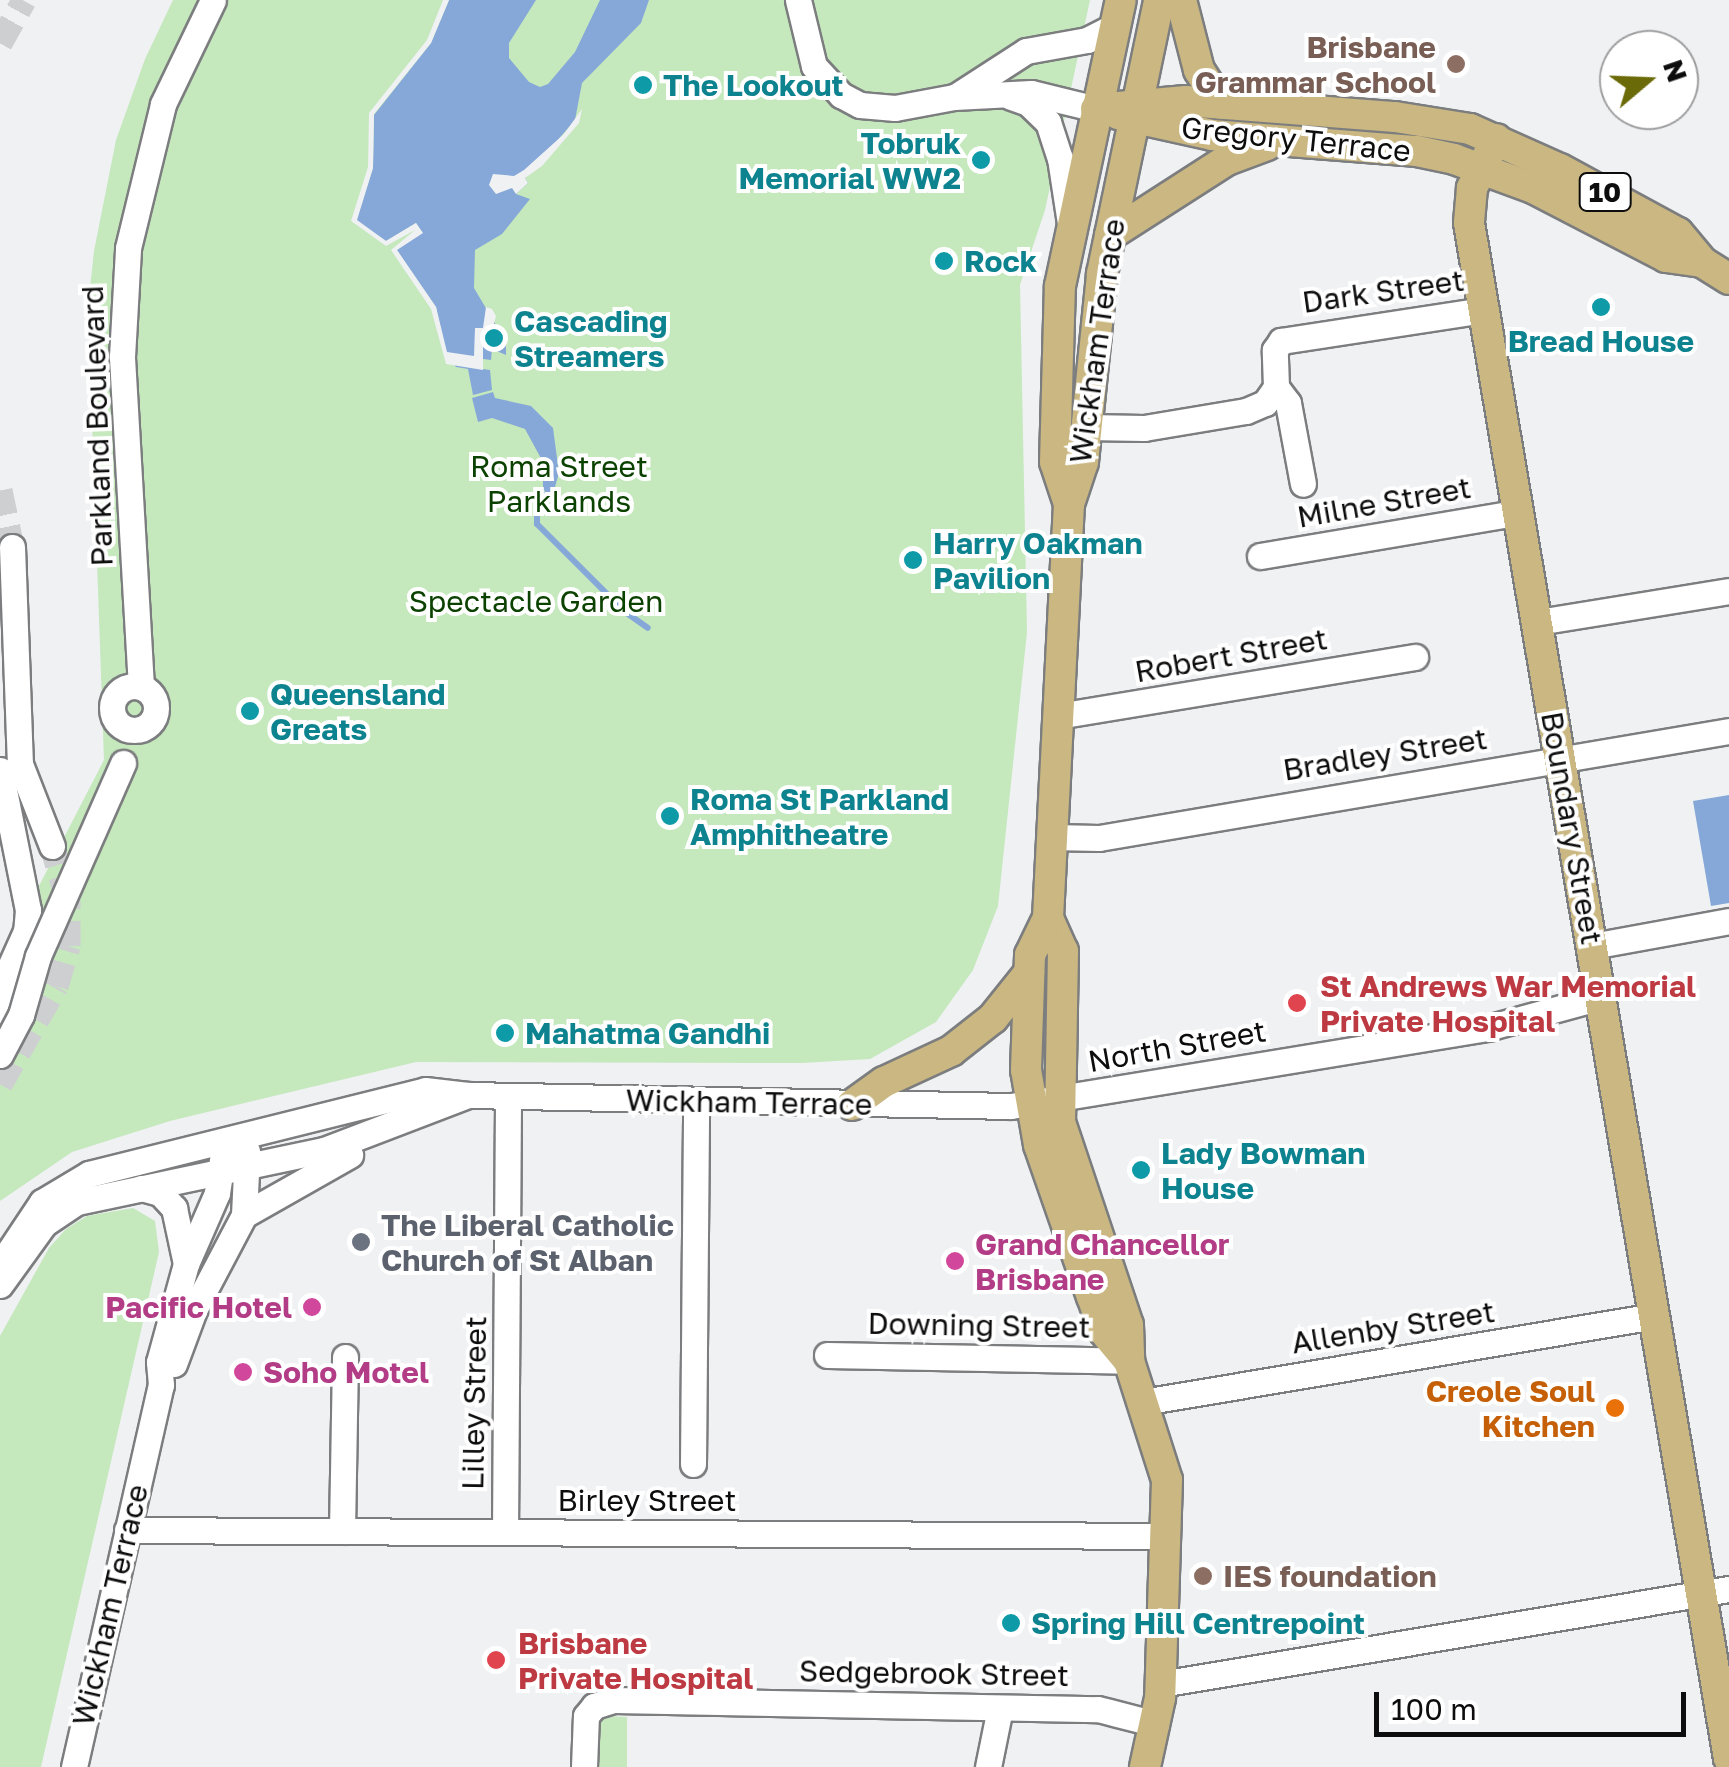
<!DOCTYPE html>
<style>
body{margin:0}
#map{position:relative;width:1729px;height:1767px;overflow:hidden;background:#eff1f3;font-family:"Golos Text",sans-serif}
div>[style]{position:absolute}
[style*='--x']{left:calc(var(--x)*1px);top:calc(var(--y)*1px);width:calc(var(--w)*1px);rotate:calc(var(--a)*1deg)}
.green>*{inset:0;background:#c5e8bd}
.water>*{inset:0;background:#86a8d9}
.pier>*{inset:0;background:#eff1f3}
.stream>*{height:6px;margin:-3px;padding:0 3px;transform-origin:3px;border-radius:3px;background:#86a8d9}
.minor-tunnel>*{height:25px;margin-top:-12.5px;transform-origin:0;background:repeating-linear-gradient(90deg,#cdcfd1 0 25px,transparent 0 37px)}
.roads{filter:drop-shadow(2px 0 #7c7d7f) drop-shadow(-2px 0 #7c7d7f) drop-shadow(0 2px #7c7d7f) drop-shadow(0 -2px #7c7d7f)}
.minor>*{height:25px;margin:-12.5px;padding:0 12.5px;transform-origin:12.5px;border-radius:12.5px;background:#fff}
.minor>.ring{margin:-12.5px;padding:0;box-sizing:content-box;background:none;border:25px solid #fff;border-radius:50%}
.major>*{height:30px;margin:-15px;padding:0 15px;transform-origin:15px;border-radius:15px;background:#cab781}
.bridges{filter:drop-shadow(2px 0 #7c7d7f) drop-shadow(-2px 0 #7c7d7f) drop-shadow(0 2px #7c7d7f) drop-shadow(0 -2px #7c7d7f)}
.minor-bridge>*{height:25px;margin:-12.5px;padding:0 12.5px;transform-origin:12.5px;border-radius:12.5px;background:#fff}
.dots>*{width:28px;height:28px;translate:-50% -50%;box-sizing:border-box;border:5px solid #fff;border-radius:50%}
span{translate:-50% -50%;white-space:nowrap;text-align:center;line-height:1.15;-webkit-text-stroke:8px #fff;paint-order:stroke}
.shield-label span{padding:2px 8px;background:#fff;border:2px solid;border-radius:8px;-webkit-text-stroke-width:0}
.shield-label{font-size:28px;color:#0d0d0e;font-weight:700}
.education-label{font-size:30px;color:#785e54;font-weight:700}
.right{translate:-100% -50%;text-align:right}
.left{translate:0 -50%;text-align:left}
.culture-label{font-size:30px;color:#0d838f;font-weight:700}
.street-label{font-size:30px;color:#0d0d0e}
.park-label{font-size:30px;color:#0b4200}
.health-label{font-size:30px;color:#be3a42;font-weight:700}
.worship-label{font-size:30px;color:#5b616d;font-weight:700}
.hotel-label{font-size:30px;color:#b23c85;font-weight:700}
.food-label{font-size:30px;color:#c56008;font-weight:700}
.north{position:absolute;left:1599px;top:30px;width:100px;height:100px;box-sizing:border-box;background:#fff;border:2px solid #9e9e9f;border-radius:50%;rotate:71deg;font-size:28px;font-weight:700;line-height:40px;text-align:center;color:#0d0d0e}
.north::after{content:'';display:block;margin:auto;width:35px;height:45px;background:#6b6a08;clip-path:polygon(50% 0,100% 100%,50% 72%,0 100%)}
.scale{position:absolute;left:1374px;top:1692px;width:312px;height:45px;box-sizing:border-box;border:5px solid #0d0d0e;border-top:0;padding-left:12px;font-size:30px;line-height:35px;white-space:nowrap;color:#0d0d0e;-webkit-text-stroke:8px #fff;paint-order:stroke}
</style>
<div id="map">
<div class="green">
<div style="clip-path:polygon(173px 0,1090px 0,1045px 210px,1020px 285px,1027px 632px,998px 906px,973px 970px,936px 1022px,870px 1059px,802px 1063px,416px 1062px,170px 1121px,72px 1152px,0 1201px,0 1022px,24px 915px,104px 760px,88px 307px,94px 251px,116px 140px,145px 59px)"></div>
<div style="clip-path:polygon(133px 1208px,155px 1221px,159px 1252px,41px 1767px,0 1767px,0 1336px,49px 1248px,66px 1229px,87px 1216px)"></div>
<div style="clip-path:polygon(605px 1716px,627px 1717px,627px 1767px,596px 1767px,596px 1726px)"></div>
</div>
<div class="water">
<div style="clip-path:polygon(449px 0,536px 0,509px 43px,509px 58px,529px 82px,540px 87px,548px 84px,575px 52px,600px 0,649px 0,641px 23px,582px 83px,575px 120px,525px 178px,528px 183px,516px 194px,530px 199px,502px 234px,475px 250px,474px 288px,506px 342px,506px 355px,492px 349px,491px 360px,483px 359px,483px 369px,490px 370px,492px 390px,473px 395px,468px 369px,456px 367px,446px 352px,436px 307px,396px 249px,422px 233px,416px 223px,386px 241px,356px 221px,373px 168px,374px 115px,431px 43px)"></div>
<div style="clip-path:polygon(493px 392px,495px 398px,531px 406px,553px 428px,559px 473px,553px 494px,543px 490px,543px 462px,525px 429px,492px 418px,478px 422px,472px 398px)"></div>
<div style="clip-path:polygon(1729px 795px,1729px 903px,1711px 906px,1693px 801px)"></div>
</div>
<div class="pier">
<div style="clip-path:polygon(443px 0,449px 0,431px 43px,374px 114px,373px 168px,357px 220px,386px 241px,416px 223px,423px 233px,397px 250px,436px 307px,447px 352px,474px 356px,475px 328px,483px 328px,486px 307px,492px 309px,496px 316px,491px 335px,483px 337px,483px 370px,446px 364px,431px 309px,391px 250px,415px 230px,386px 246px,351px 221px,368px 167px,369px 113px,427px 40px)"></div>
<div style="clip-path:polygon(582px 109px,579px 123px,542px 166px,525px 178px,528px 183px,516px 194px,512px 188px,496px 194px,489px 185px,493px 174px,514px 176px,524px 170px,564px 134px)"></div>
</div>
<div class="stream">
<div style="--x:550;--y:488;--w:28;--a:117"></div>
<div style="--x:537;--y:513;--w:11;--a:90"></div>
<div style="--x:537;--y:524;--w:123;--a:45"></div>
<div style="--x:628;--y:614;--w:24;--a:35"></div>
</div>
<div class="minor-tunnel">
<div style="--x:0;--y:43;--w:49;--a:-60.8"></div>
<div style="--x:0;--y:490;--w:58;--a:78.1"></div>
<div style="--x:0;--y:1084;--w:113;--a:-60.3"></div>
<div style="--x:56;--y:986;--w:42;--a:-73.3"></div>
<div style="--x:68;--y:946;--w:46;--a:-90"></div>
<div style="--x:68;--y:900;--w:56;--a:-106.5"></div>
</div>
<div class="roads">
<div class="minor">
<div style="--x:798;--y:0;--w:68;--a:76.4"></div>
<div style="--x:814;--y:66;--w:40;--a:47"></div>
<div style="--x:841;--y:95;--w:21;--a:28"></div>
<div style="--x:860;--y:105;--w:35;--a:5"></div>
<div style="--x:895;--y:108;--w:60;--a:-10.6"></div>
<div style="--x:954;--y:97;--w:77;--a:-3"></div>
<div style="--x:1031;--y:93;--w:67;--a:13.8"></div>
<div style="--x:958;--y:95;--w:81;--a:-32.9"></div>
<div style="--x:1026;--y:51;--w:62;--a:-10.2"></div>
<div style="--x:1087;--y:40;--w:31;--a:-27"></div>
<div style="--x:1011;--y:97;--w:18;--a:19"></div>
<div style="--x:1028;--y:103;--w:28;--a:44"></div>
<div style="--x:1048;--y:122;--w:38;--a:72"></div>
<div style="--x:1060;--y:158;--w:66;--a:81.3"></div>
<div style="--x:1276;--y:387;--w:20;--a:53"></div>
<div style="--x:1288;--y:403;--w:82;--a:79.5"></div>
<div style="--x:1086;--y:427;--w:58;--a:1"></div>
<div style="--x:1144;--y:428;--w:103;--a:-9.5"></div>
<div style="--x:1246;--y:411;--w:21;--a:-23"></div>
<div style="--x:1265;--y:403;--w:19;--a:-55"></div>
<div style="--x:1276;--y:387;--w:37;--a:-92"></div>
<div style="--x:1275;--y:350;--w:11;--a:-56"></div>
<div style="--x:1281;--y:341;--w:205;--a:-8.7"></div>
<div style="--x:12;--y:547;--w:217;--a:87.9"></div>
<div style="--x:20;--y:764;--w:88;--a:68.7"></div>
<div style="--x:1260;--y:556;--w:263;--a:-9.6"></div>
<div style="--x:1538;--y:622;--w:193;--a:-9.2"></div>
<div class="ring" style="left:112px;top:686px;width:19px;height:19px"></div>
<div style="--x:141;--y:687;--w:331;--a:-93.3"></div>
<div style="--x:122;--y:357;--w:109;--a:-86.8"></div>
<div style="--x:128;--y:248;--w:148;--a:-76.3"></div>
<div style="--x:163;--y:104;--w:115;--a:-64.3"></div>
<div style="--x:1058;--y:716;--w:362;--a:-9.4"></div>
<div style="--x:0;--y:770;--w:143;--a:78.7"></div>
<div style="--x:28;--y:910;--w:21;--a:95"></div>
<div style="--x:26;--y:931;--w:42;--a:114.1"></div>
<div style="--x:9;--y:969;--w:43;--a:102.1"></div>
<div style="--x:1052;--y:837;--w:47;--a:1.2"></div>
<div style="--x:1099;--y:838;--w:639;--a:-9.64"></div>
<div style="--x:1592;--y:946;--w:139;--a:-10.3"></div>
<div style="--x:141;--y:1188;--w:20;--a:15"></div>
<div style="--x:160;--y:1193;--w:21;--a:47"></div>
<div style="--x:174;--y:1208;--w:57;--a:77.9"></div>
<div style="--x:244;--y:1215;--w:122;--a:-29.5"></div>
<div style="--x:0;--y:1265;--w:76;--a:-56.3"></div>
<div style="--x:42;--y:1202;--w:55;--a:-30.8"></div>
<div style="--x:89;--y:1174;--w:346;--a:-14"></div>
<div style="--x:425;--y:1090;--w:43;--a:6.6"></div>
<div style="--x:468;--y:1095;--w:543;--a:1.16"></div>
<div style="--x:1011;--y:1106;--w:486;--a:-9.3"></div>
<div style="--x:1491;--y:1027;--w:114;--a:-15.3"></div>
<div style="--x:0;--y:1285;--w:75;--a:-54.2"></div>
<div style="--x:44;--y:1224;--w:40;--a:-34"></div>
<div style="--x:77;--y:1202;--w:252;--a:-11.9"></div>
<div style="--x:324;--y:1150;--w:154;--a:-20.9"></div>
<div style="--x:827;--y:1355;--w:302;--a:1.1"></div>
<div style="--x:174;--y:1364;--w:58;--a:-69.7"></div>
<div style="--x:194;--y:1310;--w:107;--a:-62.2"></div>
<div style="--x:244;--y:1215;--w:64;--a:-87.3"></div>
<div style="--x:1143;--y:1402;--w:518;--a:-9.55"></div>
<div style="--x:693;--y:1464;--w:363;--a:-89.5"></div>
<div style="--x:127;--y:1530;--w:1039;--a:0.33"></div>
<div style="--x:342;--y:1531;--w:174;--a:-89"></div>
<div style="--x:505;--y:1532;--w:436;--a:-89.6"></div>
<div style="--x:1161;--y:1684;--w:576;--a:-9.5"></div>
<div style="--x:74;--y:1767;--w:392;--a:-77.2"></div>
<div style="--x:161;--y:1385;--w:23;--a:-95"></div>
<div style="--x:159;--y:1362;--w:102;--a:-74.6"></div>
<div style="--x:186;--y:1264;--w:77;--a:-66.4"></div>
<div style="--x:217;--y:1193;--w:53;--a:-81.3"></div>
<div style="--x:584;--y:1767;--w:51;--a:-87.8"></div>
<div style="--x:586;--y:1716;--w:13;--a:-51"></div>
<div style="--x:594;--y:1706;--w:21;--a:-17"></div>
<div style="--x:614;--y:1700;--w:484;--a:1.1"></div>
<div style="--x:1098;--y:1709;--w:60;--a:14.5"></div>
<div style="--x:988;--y:1767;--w:60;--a:-78.5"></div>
</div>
<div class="major">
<div style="--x:1181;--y:0;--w:72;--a:75.6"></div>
<div style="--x:1199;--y:70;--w:40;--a:57.1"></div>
<div style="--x:1096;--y:109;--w:90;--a:-5.1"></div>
<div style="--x:1186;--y:101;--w:210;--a:4.4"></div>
<div style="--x:1395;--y:117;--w:76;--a:9.1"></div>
<div style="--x:1470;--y:129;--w:98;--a:24"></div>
<div style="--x:1560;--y:169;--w:134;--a:28.5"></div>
<div style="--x:1678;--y:233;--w:38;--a:50"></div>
<div style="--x:1702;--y:262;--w:32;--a:32"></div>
<div style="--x:1118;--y:114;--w:96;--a:12.6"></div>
<div style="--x:1212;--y:135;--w:206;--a:4.5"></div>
<div style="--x:1417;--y:151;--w:38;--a:12"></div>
<div style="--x:1454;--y:159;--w:84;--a:20.2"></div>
<div style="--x:1533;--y:188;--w:150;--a:27.4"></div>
<div style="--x:1666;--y:257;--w:36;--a:8"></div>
<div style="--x:1496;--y:139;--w:55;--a:116.1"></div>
<div style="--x:1472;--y:188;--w:35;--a:95"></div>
<div style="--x:1469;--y:223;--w:1558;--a:80.39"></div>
<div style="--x:1110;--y:235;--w:139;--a:-32.7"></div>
<div style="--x:1227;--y:160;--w:43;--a:-20.6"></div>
<div style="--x:1069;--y:504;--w:44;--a:-108.4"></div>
<div style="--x:1055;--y:462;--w:176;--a:-88.4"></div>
<div style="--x:1060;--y:286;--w:292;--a:-78"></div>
<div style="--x:1048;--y:918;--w:36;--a:66"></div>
<div style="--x:1063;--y:951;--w:171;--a:91"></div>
<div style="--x:1060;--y:1122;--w:214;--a:71.5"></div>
<div style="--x:1128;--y:1325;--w:36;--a:88"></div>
<div style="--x:1129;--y:1361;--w:125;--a:72.3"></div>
<div style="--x:1167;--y:1480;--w:218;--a:91.8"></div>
<div style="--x:1160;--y:1698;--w:71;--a:102.3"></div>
<div style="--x:852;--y:1105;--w:39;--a:-36"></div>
<div style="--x:884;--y:1082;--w:74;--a:-24.8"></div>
<div style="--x:951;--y:1051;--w:53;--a:-38.2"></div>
<div style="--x:993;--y:1018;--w:58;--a:-51.3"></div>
<div style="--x:1129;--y:1361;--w:39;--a:-130"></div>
<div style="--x:1104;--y:1331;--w:36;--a:-109"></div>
<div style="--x:1092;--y:1297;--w:161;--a:-109.2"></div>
<div style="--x:1039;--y:1145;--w:76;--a:-99.8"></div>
<div style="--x:1026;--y:1070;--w:115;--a:-88"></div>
<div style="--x:1030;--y:955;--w:41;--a:-64.1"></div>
<div style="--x:1048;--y:918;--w:415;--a:-87.1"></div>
<div style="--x:1069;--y:504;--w:44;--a:-71.6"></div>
<div style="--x:1083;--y:462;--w:189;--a:-84.2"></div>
<div style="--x:1102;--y:274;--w:280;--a:-78.2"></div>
</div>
</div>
<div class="bridges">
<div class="minor-bridge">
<div style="--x:0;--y:1055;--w:45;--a:-62.3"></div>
<div style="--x:21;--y:1015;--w:61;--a:-73.9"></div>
<div style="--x:38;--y:956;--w:211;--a:-66.2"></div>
</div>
</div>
<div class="dots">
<div style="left:1456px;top:64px;background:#8d6e63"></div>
<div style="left:643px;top:85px;background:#0f9aa8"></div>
<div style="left:981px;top:160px;background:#0f9aa8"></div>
<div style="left:944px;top:261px;background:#0f9aa8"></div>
<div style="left:1601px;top:307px;background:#0f9aa8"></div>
<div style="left:494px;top:338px;background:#0f9aa8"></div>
<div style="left:913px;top:560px;background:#0f9aa8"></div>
<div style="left:250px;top:711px;background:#0f9aa8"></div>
<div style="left:670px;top:816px;background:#0f9aa8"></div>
<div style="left:1297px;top:1003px;background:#e0444e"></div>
<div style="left:505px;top:1033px;background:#0f9aa8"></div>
<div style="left:1141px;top:1170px;background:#0f9aa8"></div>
<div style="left:361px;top:1242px;background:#6b7280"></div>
<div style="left:955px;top:1261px;background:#d1479c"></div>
<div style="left:312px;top:1307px;background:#d1479c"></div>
<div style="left:243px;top:1372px;background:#d1479c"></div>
<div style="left:1615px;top:1408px;background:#e8710a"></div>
<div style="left:1203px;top:1576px;background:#8d6e63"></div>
<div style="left:1011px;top:1623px;background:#0f9aa8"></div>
<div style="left:496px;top:1660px;background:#e0444e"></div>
</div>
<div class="shield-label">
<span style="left:1605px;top:192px">10</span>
</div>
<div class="education-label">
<span class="right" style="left:1436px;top:64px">Brisbane<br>Grammar School</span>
<span class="left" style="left:1223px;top:1576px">IES foundation</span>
</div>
<div class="culture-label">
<span class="left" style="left:663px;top:85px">The Lookout</span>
<span class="right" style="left:961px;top:160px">Tobruk<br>Memorial WW2</span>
<span class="left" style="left:964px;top:261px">Rock</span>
<span class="left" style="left:514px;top:338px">Cascading<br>Streamers</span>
<span style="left:1601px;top:341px">Bread House</span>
<span class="left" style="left:933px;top:560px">Harry Oakman<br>Pavilion</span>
<span class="left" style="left:270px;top:711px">Queensland<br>Greats</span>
<span class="left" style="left:690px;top:816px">Roma St Parkland<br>Amphitheatre</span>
<span class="left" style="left:525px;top:1033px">Mahatma Gandhi</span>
<span class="left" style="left:1161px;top:1170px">Lady Bowman<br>House</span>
<span class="left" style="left:1031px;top:1623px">Spring Hill Centrepoint</span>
</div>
<div class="street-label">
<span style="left:1296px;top:139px;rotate:6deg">Gregory Terrace</span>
<span style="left:1383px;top:291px;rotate:-8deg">Dark Street</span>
<span style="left:1097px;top:341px;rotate:-82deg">Wickham Terrace</span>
<span style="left:97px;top:426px;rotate:-92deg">Parkland Boulevard</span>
<span style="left:1384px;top:502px;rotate:-10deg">Milne Street</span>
<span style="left:1231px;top:655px;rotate:-10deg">Robert Street</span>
<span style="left:1385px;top:754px;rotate:-9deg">Bradley Street</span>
<span style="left:1572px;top:828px;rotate:80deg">Boundary Street</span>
<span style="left:1177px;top:1046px;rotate:-10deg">North Street</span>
<span style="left:749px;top:1102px;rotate:1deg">Wickham Terrace</span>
<span style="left:979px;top:1325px;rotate:1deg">Downing Street</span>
<span style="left:1393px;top:1327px;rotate:-9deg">Allenby Street</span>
<span style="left:474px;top:1403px;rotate:-89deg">Lilley Street</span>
<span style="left:647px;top:1500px">Birley Street</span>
<span style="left:110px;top:1605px;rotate:-77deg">Wickham Terrace</span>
<span style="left:934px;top:1673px;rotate:1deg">Sedgebrook Street</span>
</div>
<div class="park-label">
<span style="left:559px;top:483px">Roma Street<br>Parklands</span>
<span style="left:536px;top:601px">Spectacle Garden</span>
</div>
<div class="health-label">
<span class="left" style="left:1320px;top:1003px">St Andrews War Memorial<br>Private Hospital</span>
<span class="left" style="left:518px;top:1660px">Brisbane<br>Private Hospital</span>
</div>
<div class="worship-label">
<span class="left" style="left:381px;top:1242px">The Liberal Catholic<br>Church of St Alban</span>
</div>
<div class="hotel-label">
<span class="left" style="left:975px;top:1261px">Grand Chancellor<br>Brisbane</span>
<span class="right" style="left:292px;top:1307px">Pacific Hotel</span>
<span class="left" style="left:263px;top:1372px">Soho Motel</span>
</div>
<div class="food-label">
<span class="right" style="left:1595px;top:1408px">Creole Soul<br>Kitchen</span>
</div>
<div class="north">N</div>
<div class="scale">100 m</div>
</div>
